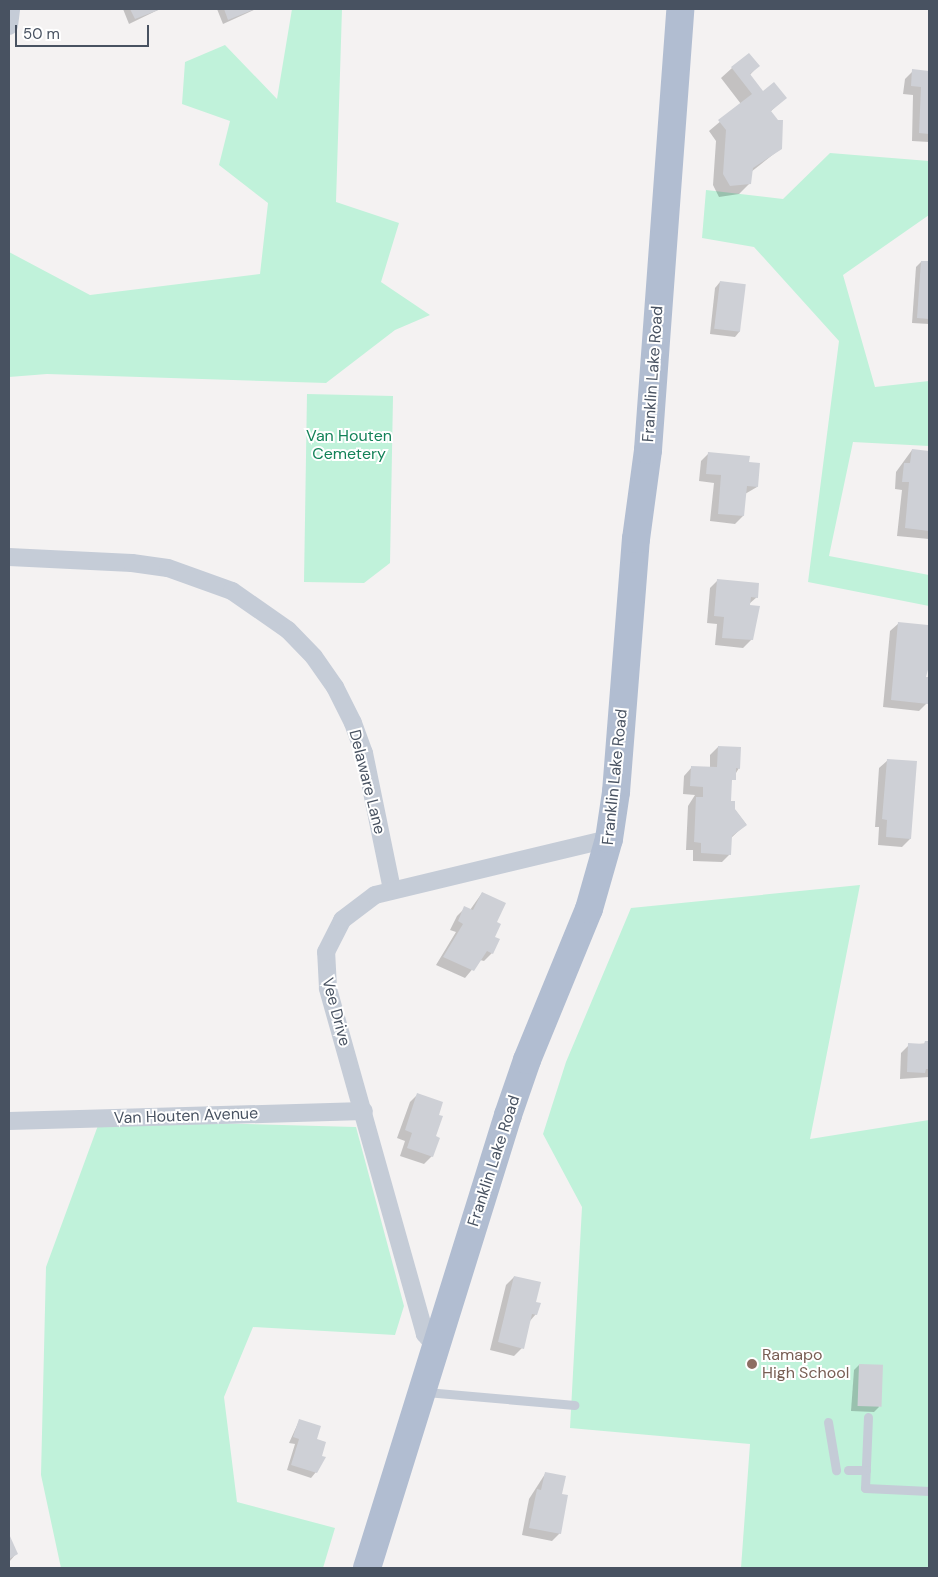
<!DOCTYPE html>
<style>
body{margin:0}
#map{position:relative;width:938px;height:1577px;overflow:hidden;background:#f4f2f2;font-family:"DM Sans",sans-serif}
div>[style]{position:absolute}
[style*='--x']{left:calc(var(--x)*1px);top:calc(var(--y)*1px);width:calc(var(--w)*1px);rotate:calc(var(--a)*1deg)}
.green>*{inset:0;background:#c0f2da}
.shadow>*{inset:0;background:#0003}
.building>*{inset:0;background:#ced0d6;transform-origin:0 0}
.service>*{height:9px;margin:-4.5px;padding:0 4.5px;transform-origin:4.5px;border-radius:4.5px;background:#c5ccd7}
.minor>*{height:18px;margin:-9px;padding:0 9px;transform-origin:9px;border-radius:9px;background:#c5ccd7}
.primary>*{height:28px;margin:-14px;padding:0 14px;transform-origin:14px;border-radius:14px;background:#b1bdd1}
.dots>*{width:14px;height:14px;translate:-50% -50%;box-sizing:border-box;border:2px solid #fff;border-radius:50%}
span{translate:-50% -50%;white-space:nowrap;text-align:center;line-height:1.15;-webkit-text-stroke:4px #fff;paint-order:stroke}
.street-label{font-size:16px;color:#485261}
.park-label{font-size:16px;color:#138258}
.education-label{font-size:16px;color:#785e54}
.left{translate:0 -50%;text-align:left}
.frame{position:absolute;inset:0;border:10px solid #485261;pointer-events:none}
.scale{position:absolute;left:15px;top:25px;width:134px;height:22px;box-sizing:border-box;border:2px solid #485261;border-top:0;padding-left:6px;font-size:15px;line-height:18px;white-space:nowrap;color:#485261;-webkit-text-stroke:4px #fff;paint-order:stroke}
</style>
<div id="map">
<div class="green">
<div style="clip-path:polygon(292px 9px,342px 9px,336px 202px,399px 223px,381px 282px,430px 315px,395px 330px,326px 383px,47px 374px,9px 377px,9px 252px,90px 295px,260px 274px,268px 203px,219px 165px,230px 121px,182px 104px,185px 62px,225px 45px,277px 99px)"></div>
<div style="clip-path:polygon(830px 153px,929px 161px,929px 215px,843px 275px,875px 387px,929px 381px,929px 446px,853px 442px,829px 556px,929px 575px,929px 606px,808px 582px,839px 341px,754px 247px,702px 238px,706px 190px,783px 199px)"></div>
<div style="clip-path:polygon(307px 394px,393px 396px,390px 563px,364px 583px,304px 582px)"></div>
<div style="clip-path:polygon(860px 885px,810px 1139px,929px 1120px,929px 1568px,741px 1568px,750px 1444px,570px 1428px,582px 1207px,543px 1134px,566px 1062px,631px 908px)"></div>
<div style="clip-path:polygon(100px 1120px,356px 1127px,404px 1306px,395px 1335px,253px 1327px,224px 1397px,237px 1502px,335px 1528px,323px 1568px,61px 1568px,41px 1475px,46px 1267px)"></div>
</div>
<div class="shadow">
<div style="clip-path:polygon(123px 9px,160px 9px,129px 24px)"></div>
<div style="clip-path:polygon(217px 9px,256px 9px,223px 24px)"></div>
<div style="clip-path:polygon(758px 66px,749px 76px,762px 93px,785px 98px,770px 112px,780px 149px,751px 172px,750px 183px,739px 194px,719px 197px,713px 185px,716px 141px,709px 131px,741px 104px,721px 78px,732px 68px)"></div>
<div style="clip-path:polygon(913px 71px,929px 72px,929px 142px,912px 141px,913px 95px,903px 94px,905px 79px)"></div>
<div style="clip-path:polygon(921px 262px,929px 262px,929px 324px,912px 323px,916px 267px)"></div>
<div style="clip-path:polygon(720px 282px,740px 331px,735px 337px,710px 334px,715px 288px)"></div>
<div style="clip-path:polygon(912px 450px,929px 452px,929px 539px,897px 536px,902px 490px,895px 489px,896px 472px)"></div>
<div style="clip-path:polygon(709px 453px,748px 463px,757px 487px,745px 494px,743px 516px,735px 524px,710px 521px,714px 483px,699px 481px,701px 461px)"></div>
<div style="clip-path:polygon(718px 580px,757px 597px,749px 604px,752px 639px,743px 648px,715px 645px,717px 624px,707px 623px,710px 588px)"></div>
<div style="clip-path:polygon(899px 623px,929px 649px,924px 678px,929px 679px,927px 703px,919px 711px,883px 707px,890px 631px)"></div>
<div style="clip-path:polygon(718px 747px,739px 768px,730px 783px,729px 802px,746px 824px,731px 838px,730px 854px,722px 862px,693px 861px,693px 850px,686px 850px,688px 806px,695px 795px,683px 794px,684px 776px,692px 767px,710px 768px,710px 755px)"></div>
<div style="clip-path:polygon(888px 760px,910px 839px,902px 847px,878px 845px,879px 827px,875px 827px,879px 768px)"></div>
<div style="clip-path:polygon(482px 893px,495px 923px,492px 953px,484px 961px,480px 960px,465px 978px,436px 965px,456px 932px,450px 930px,457px 916px,465px 908px,470px 910px)"></div>
<div style="clip-path:polygon(929px 1043px,929px 1077px,900px 1079px,901px 1053px,909px 1045px)"></div>
<div style="clip-path:polygon(418px 1094px,437px 1116px,432px 1156px,424px 1164px,400px 1156px,405px 1141px,397px 1138px,410px 1102px)"></div>
<div style="clip-path:polygon(514px 1277px,534px 1303px,536px 1314px,529px 1322px,522px 1348px,514px 1356px,490px 1350px,506px 1285px)"></div>
<div style="clip-path:polygon(859px 1365px,879px 1407px,874px 1412px,851px 1411px,854px 1370px)"></div>
<div style="clip-path:polygon(299px 1421px,315px 1440px,316px 1472px,311px 1478px,287px 1470px,295px 1444px,289px 1443px)"></div>
<div style="clip-path:polygon(545px 1474px,561px 1495px,560px 1533px,552px 1541px,522px 1535px,529px 1499px)"></div>
<div style="clip-path:polygon(9px 1537px,16px 1554px,9px 1562px)"></div>
</div>
<div class="building">
<div style="clip-path:polygon(130px 9px,161px 9px,135px 19px)"></div>
<div style="clip-path:polygon(224px 9px,255px 9px,228px 20px)"></div>
<div style="clip-path:polygon(749px 53px,760px 66px,750px 74px,763px 91px,774px 82px,787px 98px,771px 111px,778px 120px,783px 120px,782px 149px,753px 168px,751px 184px,730px 186px,723px 174px,726px 130px,718px 120px,752px 94px,731px 67px)"></div>
<div style="clip-path:polygon(912px 69px,929px 71px,929px 134px,919px 133px,921px 87px,911px 86px)"></div>
<div style="clip-path:polygon(921px 261px,929px 261px,929px 319px,917px 318px)"></div>
<div style="left:720px;top:281px;width:26px;height:48px;rotate:7deg"></div>
<div style="clip-path:polygon(912px 449px,929px 451px,929px 531px,905px 528px,909px 482px,902px 482px,904px 463px,910px 463px)"></div>
<div style="clip-path:polygon(708px 452px,750px 456px,749px 462px,760px 463px,758px 487px,747px 486px,744px 516px,718px 514px,721px 475px,706px 474px)"></div>
<div style="clip-path:polygon(717px 579px,759px 583px,758px 598px,751px 597px,750px 605px,760px 606px,753px 640px,722px 638px,724px 617px,714px 616px)"></div>
<div style="clip-path:polygon(898px 622px,928px 625px,929px 666px,926px 677px,929px 677px,928px 704px,891px 700px)"></div>
<div style="clip-path:polygon(718px 746px,741px 747px,740px 769px,736px 768px,736px 780px,732px 780px,731px 801px,735px 801px,735px 809px,747px 825px,732px 836px,731px 855px,701px 853px,701px 843px,694px 842px,696px 797px,703px 797px,703px 787px,690px 786px,691px 766px,717px 767px)"></div>
<div style="clip-path:polygon(887px 759px,917px 761px,911px 839px,886px 837px,887px 820px,882px 819px)"></div>
<div style="clip-path:polygon(482px 892px,506px 903px,497px 922px,501px 924px,495px 937px,500px 939px,493px 954px,487px 951px,474px 971px,443px 957px,463px 924px,458px 921px,464px 906px,473px 910px)"></div>
<div style="clip-path:polygon(925px 1041px,929px 1041px,929px 1069px,926px 1069px,925px 1073px,907px 1072px,908px 1043px,924px 1044px)"></div>
<div style="clip-path:polygon(417px 1093px,443px 1102px,439px 1115px,443px 1116px,436px 1136px,440px 1138px,433px 1157px,407px 1148px,412px 1133px,405px 1130px)"></div>
<div style="clip-path:polygon(514px 1276px,541px 1282px,536px 1302px,541px 1303px,537px 1315px,532px 1314px,524px 1349px,498px 1342px)"></div>
<div style="left:859px;top:1364px;width:24px;height:42px;rotate:2deg"></div>
<div style="clip-path:polygon(299px 1419px,321px 1426px,317px 1439px,326px 1442px,322px 1456px,326px 1457px,317px 1473px,291px 1465px,299px 1439px,293px 1437px)"></div>
<div style="clip-path:polygon(545px 1472px,566px 1476px,562px 1494px,568px 1495px,561px 1534px,529px 1528px,537px 1489px,541px 1490px)"></div>
<div style="clip-path:polygon(9px 1534px,18px 1554px,9px 1559px)"></div>
</div>
<div class="service">
<div style="--x:426;--y:1392;--w:149;--a:5"></div>
<div style="--x:868;--y:1417;--w:71;--a:92.4"></div>
<div style="--x:865;--y:1488;--w:64;--a:2.7"></div>
<div style="--x:828;--y:1422;--w:49;--a:80.5"></div>
<div style="--x:848;--y:1470;--w:18;--a:0"></div>
</div>
<div class="minor">
<div style="--x:9;--y:26;--w:17;--a:-83"></div>
<div style="--x:9;--y:557;--w:123;--a:2.8"></div>
<div style="--x:132;--y:563;--w:36;--a:8"></div>
<div style="--x:168;--y:568;--w:68;--a:19.8"></div>
<div style="--x:232;--y:591;--w:68;--a:34.9"></div>
<div style="--x:288;--y:630;--w:37;--a:46"></div>
<div style="--x:314;--y:657;--w:37;--a:55"></div>
<div style="--x:335;--y:687;--w:40;--a:63.4"></div>
<div style="--x:353;--y:723;--w:32;--a:70"></div>
<div style="--x:364;--y:753;--w:140;--a:78.4"></div>
<div style="--x:9;--y:1121;--w:355;--a:-1.6"></div>
<div style="--x:435;--y:1346;--w:16;--a:-130"></div>
<div style="--x:425;--y:1334;--w:359;--a:-105.7"></div>
<div style="--x:328;--y:988;--w:36;--a:-93"></div>
<div style="--x:326;--y:952;--w:36;--a:-63"></div>
<div style="--x:342;--y:920;--w:41;--a:-37.1"></div>
<div style="--x:375;--y:895;--w:241;--a:-13.5"></div>
</div>
<div class="primary">
<div style="--x:367;--y:1568;--w:474;--a:-72.7"></div>
<div style="--x:508;--y:1115;--w:58;--a:-70.9"></div>
<div style="--x:527;--y:1060;--w:163;--a:-67.7"></div>
<div style="--x:589;--y:909;--w:73;--a:-74.1"></div>
<div style="--x:609;--y:839;--w:48;--a:-81.5"></div>
<div style="--x:616;--y:792;--w:254;--a:-85.5"></div>
<div style="--x:636;--y:539;--w:90;--a:-82.3"></div>
<div style="--x:648;--y:450;--w:442;--a:-85.8"></div>
</div>
<div class="dots">
<div style="left:752px;top:1364px;background:#8d6e63"></div>
</div>
<div class="street-label">
<span style="left:653px;top:374px;rotate:-86deg">Franklin Lake Road</span>
<span style="left:615px;top:777px;rotate:-84deg">Franklin Lake Road</span>
<span style="left:367px;top:782px;rotate:76deg">Delaware Lane</span>
<span style="left:336px;top:1012px;rotate:75deg">Vee Drive</span>
<span style="left:186px;top:1116px;rotate:-2deg">Van Houten Avenue</span>
<span style="left:494px;top:1161px;rotate:-72deg">Franklin Lake Road</span>
</div>
<div class="park-label">
<span style="left:349px;top:445px">Van Houten<br>Cemetery</span>
</div>
<div class="education-label">
<span class="left" style="left:762px;top:1364px">Ramapo<br>High School</span>
</div>
<div class="frame"></div>
<div class="scale">50 m</div>
</div>
